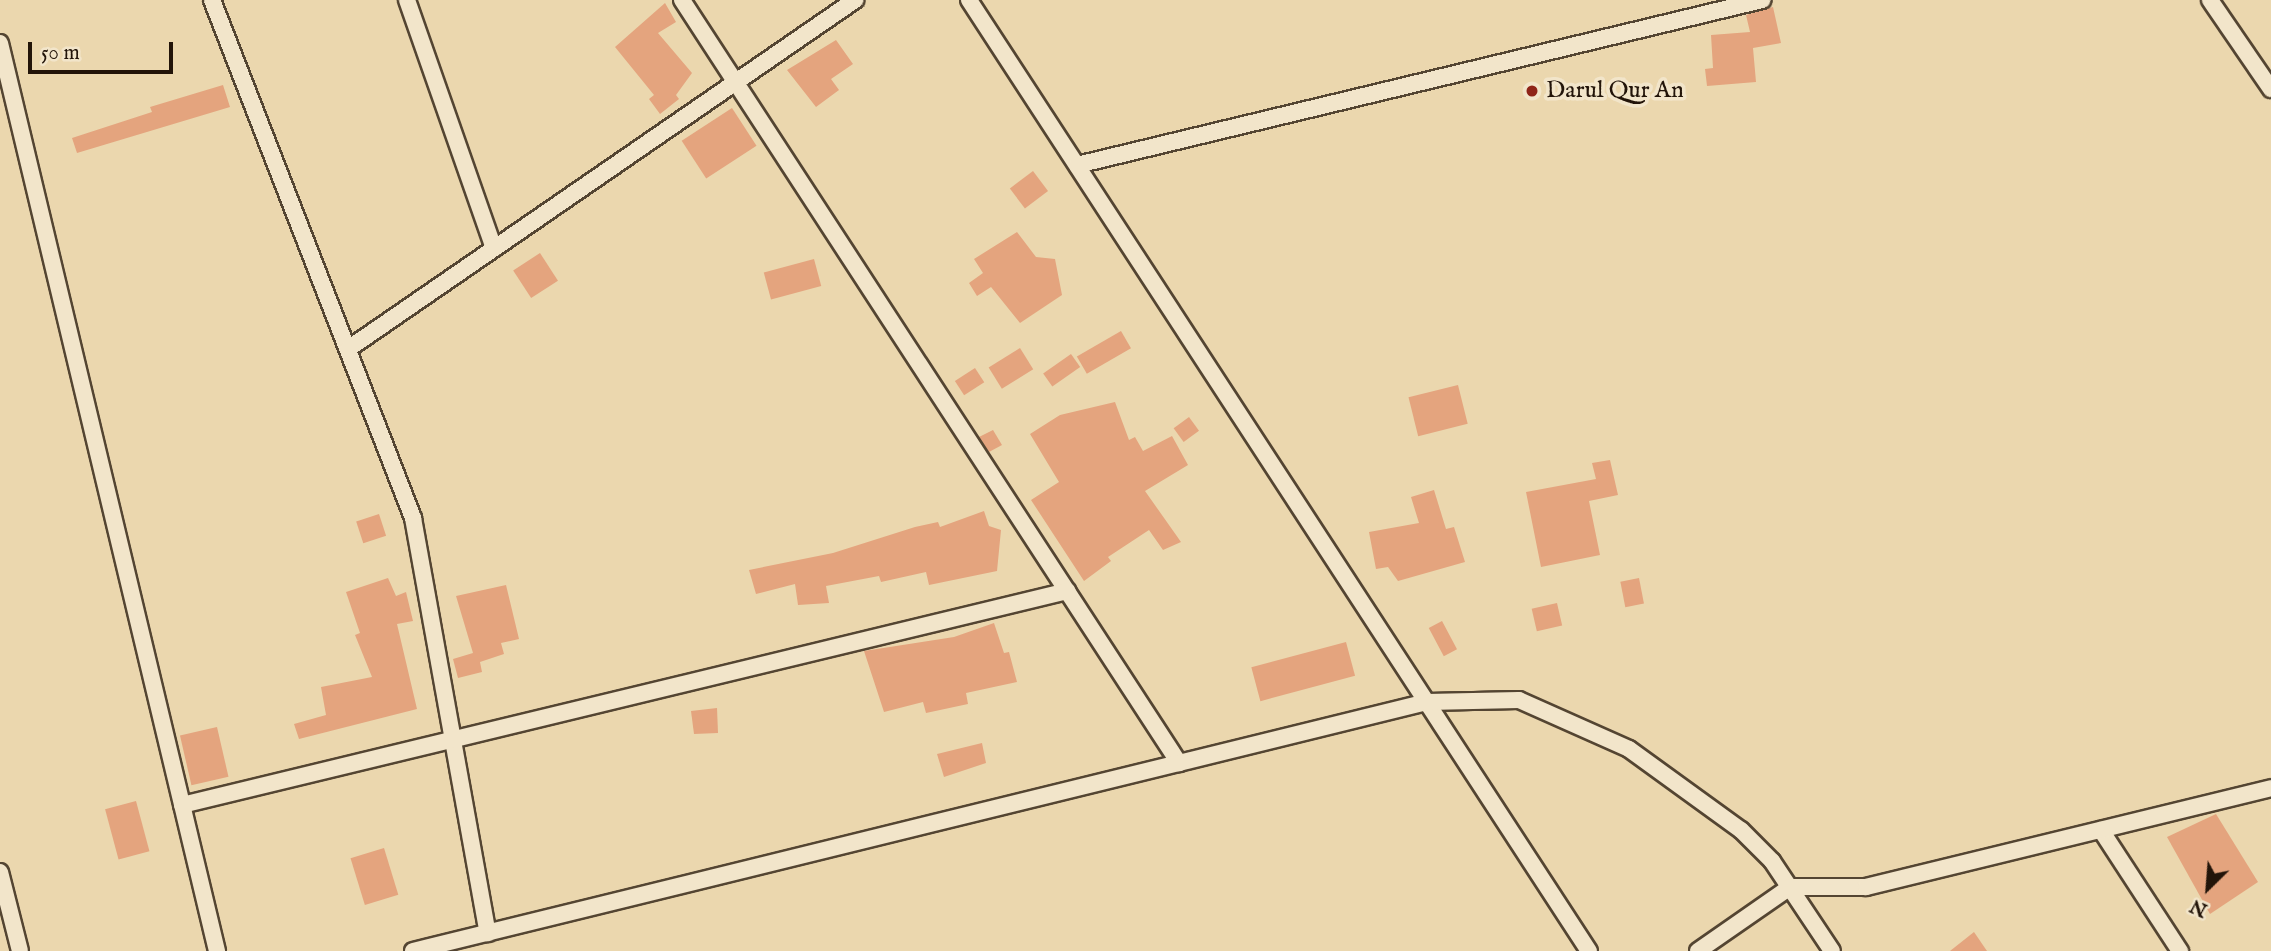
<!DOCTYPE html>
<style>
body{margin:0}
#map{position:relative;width:2271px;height:951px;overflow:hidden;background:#ebd7ae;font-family:"IM FELL English",serif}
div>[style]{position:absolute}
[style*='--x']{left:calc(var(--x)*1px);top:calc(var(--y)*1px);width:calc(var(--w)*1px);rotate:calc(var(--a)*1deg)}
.building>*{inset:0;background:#e4a47e;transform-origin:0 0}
.roads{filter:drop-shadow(2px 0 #544532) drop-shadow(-2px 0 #544532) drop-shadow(0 2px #544532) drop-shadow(0 -2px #544532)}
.street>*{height:16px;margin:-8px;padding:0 8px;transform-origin:8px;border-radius:8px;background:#f2e5ca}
.dots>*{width:19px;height:19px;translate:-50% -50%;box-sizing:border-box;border:4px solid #f2e5ca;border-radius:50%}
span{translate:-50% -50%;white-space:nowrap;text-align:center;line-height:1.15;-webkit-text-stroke:7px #f2e5ca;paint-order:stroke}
.poi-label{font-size:24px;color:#221409}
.left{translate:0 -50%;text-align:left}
.north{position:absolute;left:2173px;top:853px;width:70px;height:70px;-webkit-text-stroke:5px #f2e5ca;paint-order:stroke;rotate:205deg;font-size:19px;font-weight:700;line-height:28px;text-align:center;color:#221409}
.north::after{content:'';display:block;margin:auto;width:24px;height:32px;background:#221409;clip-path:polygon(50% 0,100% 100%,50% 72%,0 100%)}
.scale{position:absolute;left:28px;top:42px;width:145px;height:32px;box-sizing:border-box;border:4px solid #221409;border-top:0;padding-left:9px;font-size:21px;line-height:24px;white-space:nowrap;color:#221409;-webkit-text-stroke:5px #f2e5ca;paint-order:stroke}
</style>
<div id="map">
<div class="building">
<div style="clip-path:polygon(665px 3px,676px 22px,658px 33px,692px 73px,676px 95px,679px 99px,660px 114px,649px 99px,654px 95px,615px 47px)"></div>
<div style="clip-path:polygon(1773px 7px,1781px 43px,1753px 48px,1756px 82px,1707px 86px,1705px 69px,1713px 68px,1711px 35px,1750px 32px,1746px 15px)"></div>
<div style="clip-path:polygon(836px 40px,853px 64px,831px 79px,839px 90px,816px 107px,787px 70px)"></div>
<div style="clip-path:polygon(223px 85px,230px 107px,77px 153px,72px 138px,152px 112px,150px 107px)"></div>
<div style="left:732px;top:108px;width:45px;height:60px;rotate:57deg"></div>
<div style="left:1033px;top:171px;width:25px;height:29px;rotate:53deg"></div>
<div style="clip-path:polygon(1017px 232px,1036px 257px,1055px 259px,1062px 295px,1020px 323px,991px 287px,977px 296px,969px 283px,983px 273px,974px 259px)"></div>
<div style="left:540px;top:253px;width:33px;height:32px;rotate:57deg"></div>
<div style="left:814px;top:259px;width:28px;height:52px;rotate:75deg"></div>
<div style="left:1121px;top:331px;width:20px;height:51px;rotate:60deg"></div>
<div style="left:1020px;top:348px;width:25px;height:37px;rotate:58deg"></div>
<div style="left:1071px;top:354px;width:16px;height:34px;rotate:55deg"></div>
<div style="left:975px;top:368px;width:17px;height:24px;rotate:57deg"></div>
<div style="left:1458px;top:385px;width:40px;height:51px;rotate:76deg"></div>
<div style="clip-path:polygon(1115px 402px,1129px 440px,1135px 437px,1143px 451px,1172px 436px,1188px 465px,1145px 491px,1181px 542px,1163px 550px,1149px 530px,1108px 557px,1111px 561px,1084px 581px,1031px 500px,1059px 482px,1030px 434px,1060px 415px)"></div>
<div style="left:1189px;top:417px;width:17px;height:19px;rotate:54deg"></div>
<div style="clip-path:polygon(993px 430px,1002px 445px,989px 452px,979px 437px)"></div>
<div style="clip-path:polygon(1610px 460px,1618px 495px,1589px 501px,1600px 555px,1541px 567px,1526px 492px,1596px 479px,1592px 463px)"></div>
<div style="clip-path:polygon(1434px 490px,1446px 529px,1454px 527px,1465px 562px,1398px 581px,1388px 567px,1376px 569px,1369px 532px,1419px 523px,1411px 497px)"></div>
<div style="clip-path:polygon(984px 511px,989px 526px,1001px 530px,997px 571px,929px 585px,926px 572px,881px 582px,879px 576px,826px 586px,829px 603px,798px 605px,795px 584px,756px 594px,749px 570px,833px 553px,915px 527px,938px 522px,940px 527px)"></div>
<div style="left:379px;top:514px;width:23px;height:24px;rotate:72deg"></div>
<div style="clip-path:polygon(388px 578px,396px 596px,406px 592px,413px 621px,397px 624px,417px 709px,299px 739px,294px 724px,326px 715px,321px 687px,372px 677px,355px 635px,360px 633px,346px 592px)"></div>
<div style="left:1639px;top:578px;width:26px;height:19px;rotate:79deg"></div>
<div style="clip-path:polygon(506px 585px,519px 639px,501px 643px,504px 654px,480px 662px,482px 672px,458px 678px,453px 659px,473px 653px,456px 596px)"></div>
<div style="left:1557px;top:603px;width:23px;height:26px;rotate:77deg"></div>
<div style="left:1442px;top:621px;width:32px;height:15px;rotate:62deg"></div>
<div style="clip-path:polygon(994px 623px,1004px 653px,1009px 652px,1017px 682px,966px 693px,968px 704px,926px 713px,923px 702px,884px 712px,864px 651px,954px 637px)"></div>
<div style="left:1346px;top:642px;width:35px;height:98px;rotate:75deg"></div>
<div style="clip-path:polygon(717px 708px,718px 733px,694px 734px,691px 711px)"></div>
<div style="left:217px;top:727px;width:51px;height:38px;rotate:77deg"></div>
<div style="clip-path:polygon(982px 743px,986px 763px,944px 777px,937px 754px)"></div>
<div style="left:136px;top:801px;width:52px;height:32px;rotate:75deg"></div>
<div style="clip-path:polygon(2216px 814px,2258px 882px,2210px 914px,2167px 837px)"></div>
<div style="left:384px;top:848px;width:49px;height:35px;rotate:73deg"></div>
<div style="clip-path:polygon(1974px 932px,1987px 951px,1950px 951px)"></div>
</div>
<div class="roads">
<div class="street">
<div style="--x:212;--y:0;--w:556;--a:68.79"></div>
<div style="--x:413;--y:518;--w:422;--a:79.8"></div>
<div style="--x:407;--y:0;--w:263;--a:70.7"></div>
<div style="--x:682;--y:0;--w:911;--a:56.92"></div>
<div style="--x:969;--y:0;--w:1135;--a:56.9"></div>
<div style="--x:2210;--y:0;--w:108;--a:55.6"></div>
<div style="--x:0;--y:43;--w:934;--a:76.56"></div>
<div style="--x:1077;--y:165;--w:705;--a:-13.54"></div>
<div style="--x:348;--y:349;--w:616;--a:-34.54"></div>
<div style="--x:182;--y:805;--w:911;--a:-13.59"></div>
<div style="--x:2101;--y:830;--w:145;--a:56.9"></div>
<div style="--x:0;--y:872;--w:81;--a:75.8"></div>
<div style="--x:413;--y:951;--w:1044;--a:-13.8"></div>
<div style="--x:1427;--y:702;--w:92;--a:-1.2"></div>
<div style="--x:1519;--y:700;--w:120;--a:24"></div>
<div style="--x:1629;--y:749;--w:138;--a:35.9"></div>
<div style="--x:1741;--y:830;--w:44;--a:45"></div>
<div style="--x:1772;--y:861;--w:108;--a:56.3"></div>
<div style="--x:1698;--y:951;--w:112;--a:-34.8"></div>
<div style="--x:1790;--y:887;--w:76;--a:0"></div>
<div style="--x:1866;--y:887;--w:417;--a:-13.7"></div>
</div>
</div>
<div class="dots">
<div style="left:1532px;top:91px;background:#8f2418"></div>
</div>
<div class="poi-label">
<span class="left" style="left:1546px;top:91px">Darul Qur An</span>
</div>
<div class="north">N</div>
<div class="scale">50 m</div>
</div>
